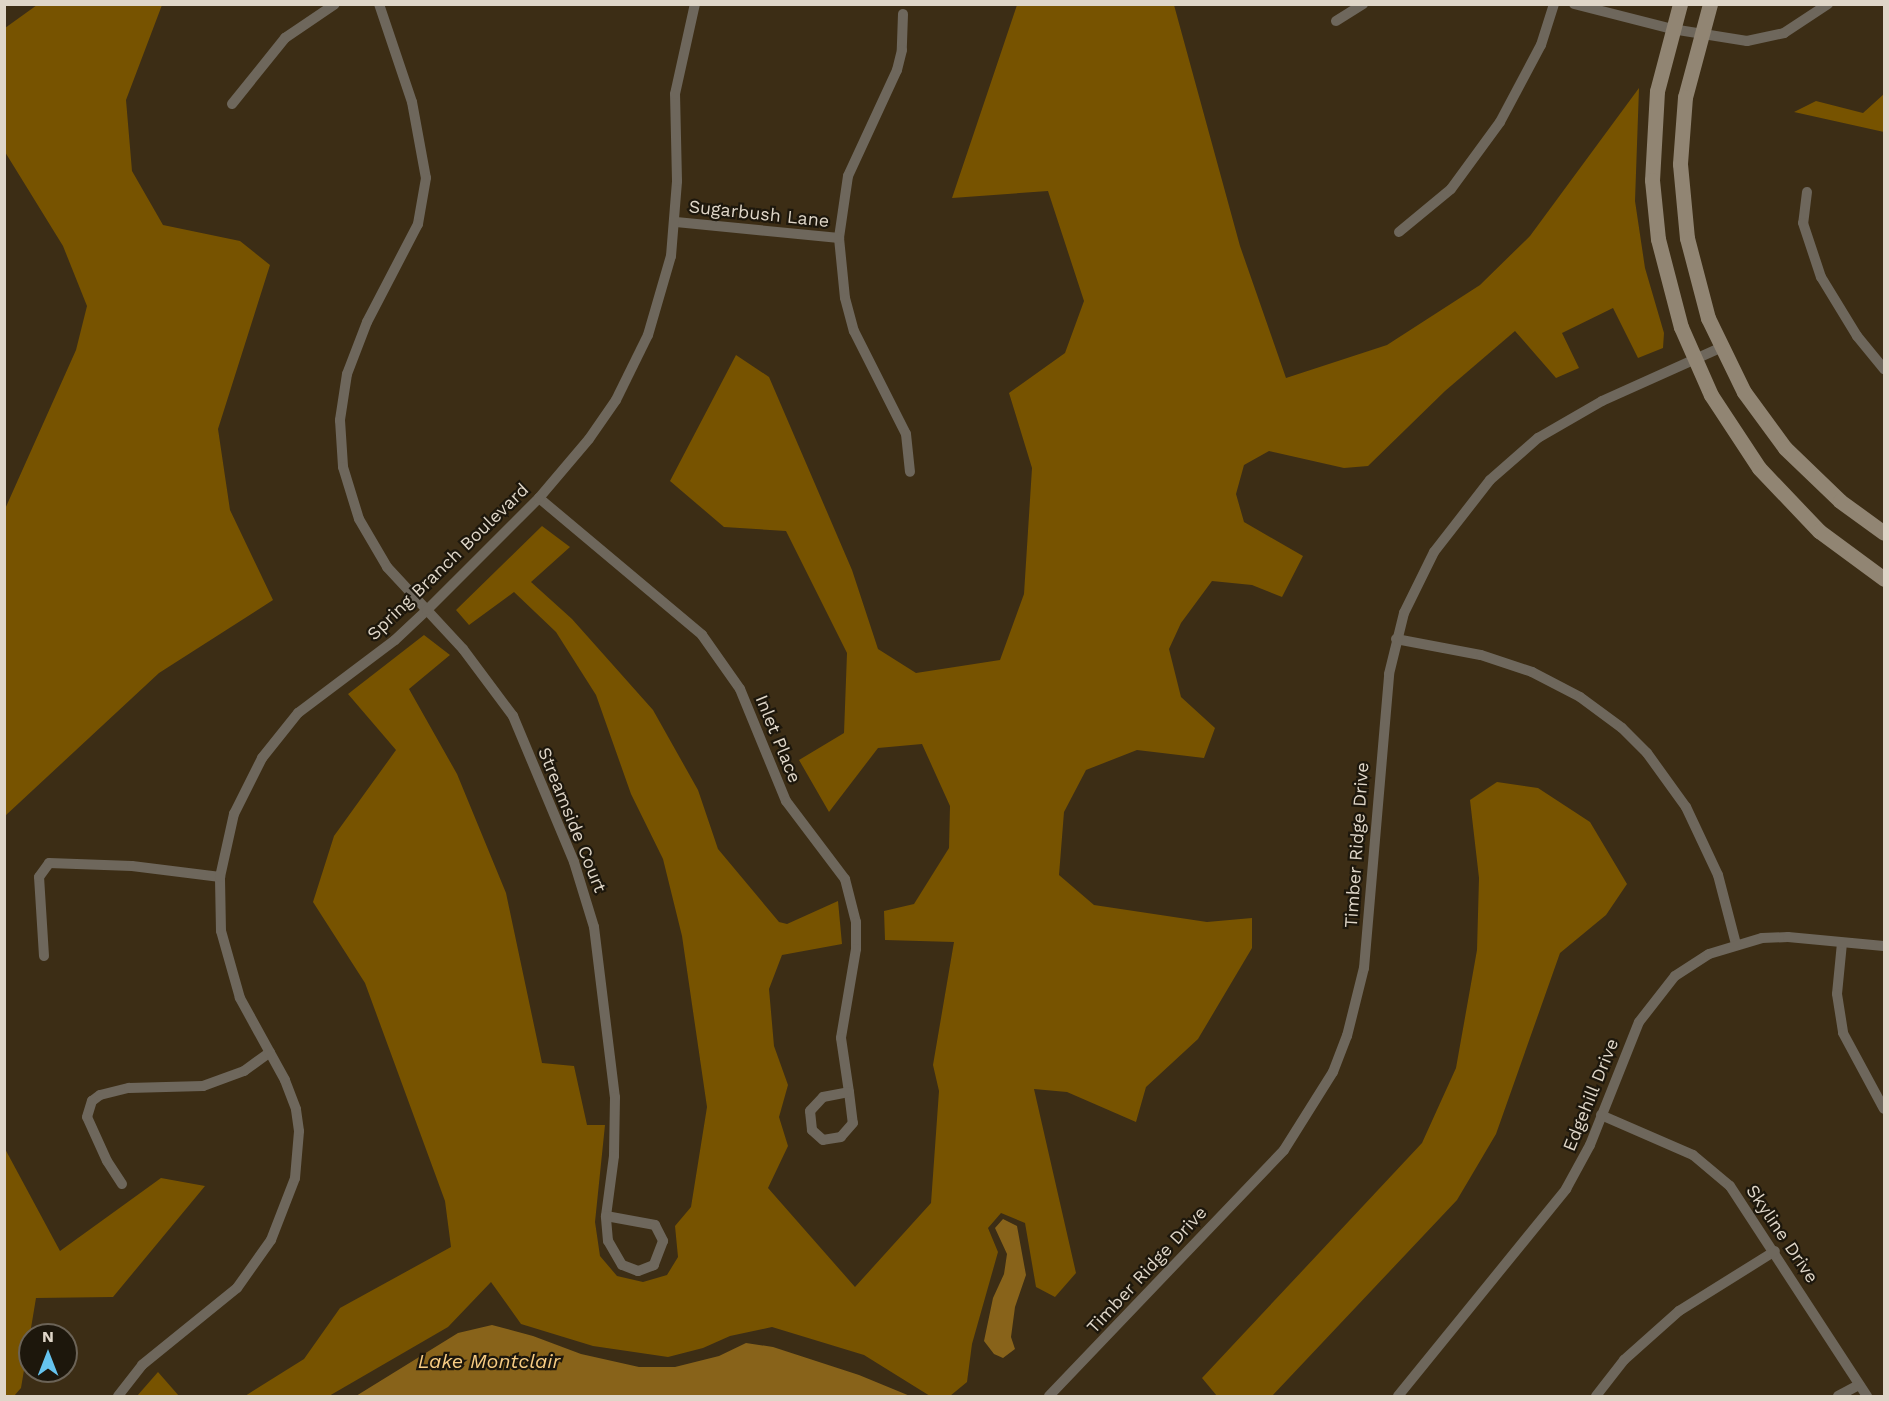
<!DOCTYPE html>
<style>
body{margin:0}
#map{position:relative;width:1889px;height:1401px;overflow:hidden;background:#3c2d15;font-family:"Work Sans",sans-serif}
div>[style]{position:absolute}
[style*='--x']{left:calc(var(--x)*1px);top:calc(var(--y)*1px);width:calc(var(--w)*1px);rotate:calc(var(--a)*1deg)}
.forest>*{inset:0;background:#775300}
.water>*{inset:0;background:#88631a}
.street>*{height:10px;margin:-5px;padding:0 5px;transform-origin:5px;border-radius:5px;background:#6e675c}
.secondary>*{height:15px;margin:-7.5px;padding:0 7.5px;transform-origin:7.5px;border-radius:7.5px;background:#918573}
span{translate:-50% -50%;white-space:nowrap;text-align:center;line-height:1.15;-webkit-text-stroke:4.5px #1d170c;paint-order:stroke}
.street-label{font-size:18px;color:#dfd6c8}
.water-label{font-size:20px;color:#f7cc84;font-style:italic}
.frame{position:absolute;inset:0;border:6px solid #dfd6c8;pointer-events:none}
.north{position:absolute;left:18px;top:1323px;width:60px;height:60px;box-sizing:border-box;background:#1d170c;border:2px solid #6b6357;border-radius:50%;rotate:0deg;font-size:16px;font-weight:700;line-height:24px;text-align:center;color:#dfd6c8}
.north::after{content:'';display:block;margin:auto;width:21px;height:27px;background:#66c4ef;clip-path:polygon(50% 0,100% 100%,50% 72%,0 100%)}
</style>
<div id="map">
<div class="forest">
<div style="clip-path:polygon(37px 5px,162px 5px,126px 100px,132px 171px,163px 225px,240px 241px,270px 265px,218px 429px,230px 510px,273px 600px,159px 673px,5px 816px,5px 509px,76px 350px,87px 306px,63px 246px,5px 152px,5px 28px)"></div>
<div style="clip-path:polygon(1017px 5px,1174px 5px,1240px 246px,1286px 378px,1387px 345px,1480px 285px,1530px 236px,1639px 88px,1635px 201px,1645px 268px,1664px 333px,1663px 348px,1638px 358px,1613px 308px,1562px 333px,1579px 368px,1556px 378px,1515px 331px,1445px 391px,1368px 466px,1344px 468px,1269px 451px,1244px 465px,1236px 494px,1244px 522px,1303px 556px,1282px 597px,1252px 585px,1212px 581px,1181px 623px,1169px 649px,1181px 697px,1215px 728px,1204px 758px,1137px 750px,1086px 770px,1064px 812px,1059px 875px,1094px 905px,1207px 922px,1252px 918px,1252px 948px,1198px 1039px,1146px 1087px,1136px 1122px,1067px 1092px,1034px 1089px,1076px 1273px,1055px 1297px,1036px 1287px,1025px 1223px,1001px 1213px,988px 1228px,998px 1252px,972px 1344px,967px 1382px,950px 1396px,930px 1396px,864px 1355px,772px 1327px,730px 1336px,703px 1348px,668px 1357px,593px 1346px,521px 1324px,491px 1282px,448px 1327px,329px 1396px,245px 1396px,304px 1359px,340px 1308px,451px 1247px,445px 1201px,365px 983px,313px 902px,334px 836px,396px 750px,348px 694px,424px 635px,450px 655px,409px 689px,457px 774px,506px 893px,542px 1063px,574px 1066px,587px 1125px,605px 1125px,595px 1222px,600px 1256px,617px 1276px,643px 1282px,667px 1275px,678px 1257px,675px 1226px,691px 1207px,707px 1107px,682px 936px,663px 859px,631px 794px,596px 695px,556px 632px,514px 592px,469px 625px,456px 610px,542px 526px,570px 547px,531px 582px,572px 619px,653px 710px,698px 790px,718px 849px,779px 922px,787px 924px,838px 901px,842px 944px,782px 955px,769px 989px,774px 1046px,788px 1085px,779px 1117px,788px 1146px,768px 1188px,855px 1287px,931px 1203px,939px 1091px,933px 1065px,954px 942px,885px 940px,884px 911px,914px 904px,949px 848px,950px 806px,922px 744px,878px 748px,829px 812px,799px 760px,844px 733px,847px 653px,786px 531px,724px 527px,670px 481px,736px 355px,769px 377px,852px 570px,878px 649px,916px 673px,1000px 660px,1024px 594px,1032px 468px,1009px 393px,1065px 353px,1084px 301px,1048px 191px,952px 198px)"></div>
<div style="clip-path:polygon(1884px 94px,1884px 132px,1794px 112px,1816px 101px,1863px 113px)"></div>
<div style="clip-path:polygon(1497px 782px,1538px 788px,1590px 822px,1627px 884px,1606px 915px,1560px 953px,1496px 1134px,1457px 1200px,1272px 1396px,1217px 1396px,1202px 1378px,1422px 1143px,1456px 1068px,1477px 950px,1479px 878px,1470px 800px)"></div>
<div style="clip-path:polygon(4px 1147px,60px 1251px,161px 1178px,205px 1186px,113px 1297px,36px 1298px,21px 1388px,14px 1396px,4px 1396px)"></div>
<div style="clip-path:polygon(158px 1372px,179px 1396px,137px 1396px)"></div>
</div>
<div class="water">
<div style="clip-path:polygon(1003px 1219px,1017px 1226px,1026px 1275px,1015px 1307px,1011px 1337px,1015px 1349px,1003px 1358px,994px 1354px,984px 1341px,993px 1298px,1004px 1274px,1007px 1254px,995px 1228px)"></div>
<div style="clip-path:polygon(492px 1325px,533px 1336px,581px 1354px,639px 1367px,675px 1367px,719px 1356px,746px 1343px,773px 1347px,859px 1375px,910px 1396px,356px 1396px,458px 1333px)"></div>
</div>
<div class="street">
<div style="--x:379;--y:4;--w:103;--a:71.4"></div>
<div style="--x:412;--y:102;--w:77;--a:79.6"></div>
<div style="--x:426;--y:178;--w:47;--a:99.9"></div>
<div style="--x:418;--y:224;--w:110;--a:117.5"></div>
<div style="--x:367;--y:322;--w:56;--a:111"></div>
<div style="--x:347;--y:374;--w:47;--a:98.7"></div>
<div style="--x:340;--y:420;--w:47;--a:86.3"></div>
<div style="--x:343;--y:467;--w:54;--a:72.9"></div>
<div style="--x:359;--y:519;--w:56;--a:59.7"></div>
<div style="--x:387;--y:567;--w:112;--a:47.2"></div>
<div style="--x:463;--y:649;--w:84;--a:53.3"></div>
<div style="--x:513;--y:716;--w:158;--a:67.3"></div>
<div style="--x:574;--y:862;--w:68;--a:72.9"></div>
<div style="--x:594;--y:927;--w:171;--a:83"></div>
<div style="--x:615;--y:1097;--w:59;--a:91"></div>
<div style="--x:614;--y:1156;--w:61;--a:97.6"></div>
<div style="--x:1574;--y:4;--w:101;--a:14.3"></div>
<div style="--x:1672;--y:29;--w:76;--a:9.1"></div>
<div style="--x:1747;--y:41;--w:38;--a:-12"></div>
<div style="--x:1784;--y:33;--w:53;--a:-33.4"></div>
<div style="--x:903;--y:14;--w:36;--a:92"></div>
<div style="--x:902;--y:50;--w:21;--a:104"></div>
<div style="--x:897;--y:70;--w:117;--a:114.8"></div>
<div style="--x:848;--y:176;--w:63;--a:98.3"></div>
<div style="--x:839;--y:238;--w:60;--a:84.3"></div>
<div style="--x:845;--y:298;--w:34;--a:75"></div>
<div style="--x:854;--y:331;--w:115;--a:63.2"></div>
<div style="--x:906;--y:434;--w:38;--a:84"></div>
<div style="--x:1336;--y:21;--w:32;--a:-32"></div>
<div style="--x:232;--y:104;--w:85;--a:-51.2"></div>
<div style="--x:285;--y:38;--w:60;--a:-34.2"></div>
<div style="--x:1807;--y:192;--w:31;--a:97"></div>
<div style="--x:1803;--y:223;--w:57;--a:71.6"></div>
<div style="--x:1821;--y:277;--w:69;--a:58.6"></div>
<div style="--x:1857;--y:336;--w:43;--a:50.7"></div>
<div style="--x:676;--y:222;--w:164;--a:5.6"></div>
<div style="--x:1399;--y:232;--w:67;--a:-39.6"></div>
<div style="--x:1451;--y:189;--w:83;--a:-53.8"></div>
<div style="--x:1500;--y:122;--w:87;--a:-62"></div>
<div style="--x:1541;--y:45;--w:43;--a:-72.4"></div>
<div style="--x:539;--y:498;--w:213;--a:40"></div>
<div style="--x:702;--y:635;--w:66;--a:54.9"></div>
<div style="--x:740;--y:689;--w:121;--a:67.7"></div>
<div style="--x:786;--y:801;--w:98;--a:52.9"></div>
<div style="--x:845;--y:879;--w:44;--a:75.7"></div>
<div style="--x:856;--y:922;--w:27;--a:90"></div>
<div style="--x:856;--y:949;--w:90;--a:99.6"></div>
<div style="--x:841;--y:1038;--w:55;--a:81.6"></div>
<div style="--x:1396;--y:639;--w:86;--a:10.7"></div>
<div style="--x:1481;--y:655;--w:54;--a:18.4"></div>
<div style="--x:1532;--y:672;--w:54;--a:27.5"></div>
<div style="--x:1580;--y:697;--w:52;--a:36.4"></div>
<div style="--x:1622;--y:728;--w:35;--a:45"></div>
<div style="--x:1647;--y:753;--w:67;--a:54.2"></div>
<div style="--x:1686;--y:807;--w:75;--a:64.8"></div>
<div style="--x:1718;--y:875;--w:71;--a:75.4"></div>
<div style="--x:1842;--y:943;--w:51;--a:95.6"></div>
<div style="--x:1837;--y:994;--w:39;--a:81"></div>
<div style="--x:1843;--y:1033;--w:86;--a:61.7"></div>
<div style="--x:44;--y:956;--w:79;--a:-93.6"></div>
<div style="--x:39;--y:877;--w:17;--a:-54"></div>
<div style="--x:49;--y:863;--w:83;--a:2.1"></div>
<div style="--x:132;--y:866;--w:89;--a:7.1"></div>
<div style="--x:849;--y:1092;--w:31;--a:83"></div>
<div style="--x:853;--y:1123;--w:18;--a:131"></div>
<div style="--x:841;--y:1137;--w:18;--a:171"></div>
<div style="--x:823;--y:1140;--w:15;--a:-138"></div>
<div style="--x:812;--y:1130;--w:19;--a:-96"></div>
<div style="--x:810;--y:1111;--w:19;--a:-47"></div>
<div style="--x:823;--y:1097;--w:26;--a:-11"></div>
<div style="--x:1601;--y:1115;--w:100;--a:23.5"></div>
<div style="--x:1693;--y:1155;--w:48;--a:40"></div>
<div style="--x:1730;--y:1186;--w:251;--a:56.9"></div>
<div style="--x:122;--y:1184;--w:27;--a:-123"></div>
<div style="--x:107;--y:1161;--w:48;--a:-114.4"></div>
<div style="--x:87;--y:1117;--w:17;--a:-73"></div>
<div style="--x:92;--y:1101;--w:10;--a:-37"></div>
<div style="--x:100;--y:1095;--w:30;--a:-14"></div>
<div style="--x:129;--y:1088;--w:74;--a:-1.5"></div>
<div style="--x:203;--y:1086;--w:44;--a:-20.1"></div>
<div style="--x:244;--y:1071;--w:32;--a:-36"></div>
<div style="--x:606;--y:1216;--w:50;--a:10.4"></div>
<div style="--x:655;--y:1225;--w:18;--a:63"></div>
<div style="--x:663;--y:1241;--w:26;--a:111"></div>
<div style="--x:654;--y:1265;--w:17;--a:159"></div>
<div style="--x:638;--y:1271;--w:17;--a:-159"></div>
<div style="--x:622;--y:1265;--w:28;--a:-120"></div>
<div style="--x:608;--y:1241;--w:25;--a:-95"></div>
<div style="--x:118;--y:1396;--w:39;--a:-52"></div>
<div style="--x:142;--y:1365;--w:122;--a:-39"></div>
<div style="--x:237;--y:1288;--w:59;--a:-54.7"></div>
<div style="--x:271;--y:1240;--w:66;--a:-68.8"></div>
<div style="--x:295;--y:1178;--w:47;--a:-85.1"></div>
<div style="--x:299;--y:1131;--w:22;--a:-98"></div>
<div style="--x:296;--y:1109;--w:31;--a:-111"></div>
<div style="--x:285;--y:1080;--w:94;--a:-118.8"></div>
<div style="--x:240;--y:998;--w:70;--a:-105.8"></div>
<div style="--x:221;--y:931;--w:54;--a:-91.1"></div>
<div style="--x:220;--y:877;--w:65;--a:-77.5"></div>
<div style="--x:234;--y:814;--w:63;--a:-63.4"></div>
<div style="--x:262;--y:758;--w:58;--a:-51.3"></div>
<div style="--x:298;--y:713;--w:121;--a:-37"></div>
<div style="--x:395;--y:640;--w:44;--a:-43.2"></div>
<div style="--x:427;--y:610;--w:158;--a:-45"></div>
<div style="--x:539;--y:498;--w:77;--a:-49.7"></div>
<div style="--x:589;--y:439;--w:47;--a:-55.3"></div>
<div style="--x:616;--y:400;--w:72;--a:-63.8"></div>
<div style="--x:648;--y:335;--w:82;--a:-73.8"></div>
<div style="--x:671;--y:256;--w:75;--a:-85.4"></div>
<div style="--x:677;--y:181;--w:87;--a:-91.3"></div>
<div style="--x:675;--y:94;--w:92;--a:-77.5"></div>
<div style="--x:1049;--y:1396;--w:340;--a:-46.3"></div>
<div style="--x:1284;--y:1150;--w:92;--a:-57.9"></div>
<div style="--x:1333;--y:1072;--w:39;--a:-69"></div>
<div style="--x:1347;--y:1036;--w:70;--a:-76"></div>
<div style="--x:1364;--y:968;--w:295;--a:-85.1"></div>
<div style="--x:1389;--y:674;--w:63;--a:-76.2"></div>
<div style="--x:1404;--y:613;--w:68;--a:-63.8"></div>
<div style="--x:1434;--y:552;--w:91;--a:-52.1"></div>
<div style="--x:1490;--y:480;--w:64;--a:-41.2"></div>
<div style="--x:1538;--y:438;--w:74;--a:-30"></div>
<div style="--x:1602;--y:401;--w:129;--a:-24.2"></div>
<div style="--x:1398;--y:1396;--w:267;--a:-50.9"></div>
<div style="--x:1566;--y:1189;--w:50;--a:-61.4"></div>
<div style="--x:1590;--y:1145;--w:132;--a:-68.3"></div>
<div style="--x:1639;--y:1022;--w:58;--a:-52"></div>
<div style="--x:1675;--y:976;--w:40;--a:-32.9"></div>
<div style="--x:1709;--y:954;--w:55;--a:-16.8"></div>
<div style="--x:1762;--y:938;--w:26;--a:-2"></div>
<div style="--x:1788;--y:937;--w:96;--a:5.4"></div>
<div style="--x:1596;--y:1396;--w:46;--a:-52.1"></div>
<div style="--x:1624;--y:1360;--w:74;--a:-41.7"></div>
<div style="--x:1679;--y:1311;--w:113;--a:-32"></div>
<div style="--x:1838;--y:1396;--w:24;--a:-28"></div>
</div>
<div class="secondary">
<div style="--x:1680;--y:4;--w:90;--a:104.8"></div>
<div style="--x:1657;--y:91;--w:89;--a:93.2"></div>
<div style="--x:1652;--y:180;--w:59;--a:84.2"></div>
<div style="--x:1658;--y:239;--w:91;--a:75.4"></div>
<div style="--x:1681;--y:327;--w:74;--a:66.2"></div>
<div style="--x:1711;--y:395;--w:87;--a:56.7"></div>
<div style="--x:1759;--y:468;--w:87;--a:46.4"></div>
<div style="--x:1819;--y:531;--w:81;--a:36.4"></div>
<div style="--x:1710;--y:4;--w:96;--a:105"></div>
<div style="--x:1685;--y:97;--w:67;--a:94.3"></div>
<div style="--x:1680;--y:164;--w:74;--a:84.6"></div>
<div style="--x:1687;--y:238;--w:83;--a:75.3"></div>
<div style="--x:1708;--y:318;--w:82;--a:64.1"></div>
<div style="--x:1744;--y:392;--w:69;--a:53.8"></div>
<div style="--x:1785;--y:448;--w:76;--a:43.9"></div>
<div style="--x:1840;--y:501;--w:54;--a:36"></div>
</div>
<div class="street-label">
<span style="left:759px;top:214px;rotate:6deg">Sugarbush Lane</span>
<span style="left:448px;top:562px;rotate:-44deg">Spring Branch Boulevard</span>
<span style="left:778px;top:739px;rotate:68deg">Inlet Place</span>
<span style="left:572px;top:820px;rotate:68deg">Streamside Court</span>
<span style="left:1357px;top:845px;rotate:-86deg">Timber Ridge Drive</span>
<span style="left:1591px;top:1095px;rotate:-68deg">Edgehill Drive</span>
<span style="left:1782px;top:1234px;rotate:56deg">Skyline Drive</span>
<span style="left:1147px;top:1270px;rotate:-47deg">Timber Ridge Drive</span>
</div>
<div class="water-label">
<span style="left:489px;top:1361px">Lake Montclair</span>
</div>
<div class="frame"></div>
<div class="north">N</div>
</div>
